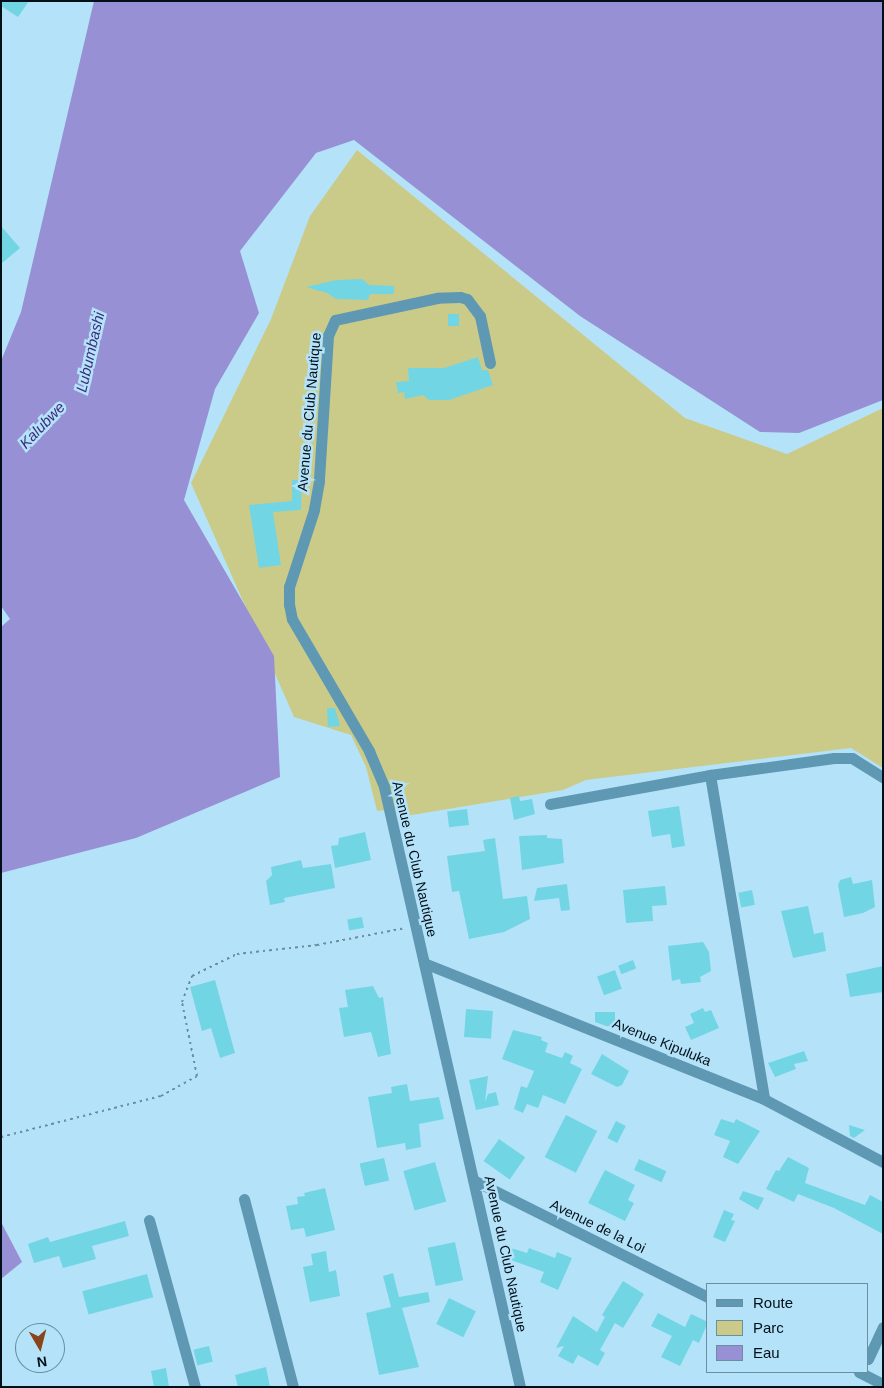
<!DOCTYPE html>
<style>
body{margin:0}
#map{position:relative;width:884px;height:1388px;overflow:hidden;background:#b4e3f9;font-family:Arial,sans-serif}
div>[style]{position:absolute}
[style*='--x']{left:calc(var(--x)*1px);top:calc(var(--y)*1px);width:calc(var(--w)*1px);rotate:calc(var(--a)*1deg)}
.green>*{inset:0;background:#cbcb89}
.water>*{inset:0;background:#9790d5}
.building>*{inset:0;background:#72d5e4;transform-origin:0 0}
.path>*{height:2px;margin-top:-1px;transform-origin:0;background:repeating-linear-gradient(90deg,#6b8d9e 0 2.5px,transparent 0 6.5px)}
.minor>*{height:11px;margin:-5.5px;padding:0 5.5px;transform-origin:5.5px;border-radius:5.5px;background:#5e98b3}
span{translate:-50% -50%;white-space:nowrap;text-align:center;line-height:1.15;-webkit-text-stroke:5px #b4e3f9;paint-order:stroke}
.street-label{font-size:14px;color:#000f19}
.water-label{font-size:15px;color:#3d2a7c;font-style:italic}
.frame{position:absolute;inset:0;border:2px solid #000f19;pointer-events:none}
.legend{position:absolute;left:706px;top:1283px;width:162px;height:90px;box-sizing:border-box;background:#b4e3f9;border:1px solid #6c8e9f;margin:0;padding:6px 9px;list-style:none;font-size:15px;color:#000f19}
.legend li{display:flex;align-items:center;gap:10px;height:25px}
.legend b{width:25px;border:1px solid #6c8e9f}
.north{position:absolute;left:15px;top:1323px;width:50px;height:50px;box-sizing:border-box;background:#b4e3f9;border:1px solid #6c8e9f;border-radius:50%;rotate:172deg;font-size:14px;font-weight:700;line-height:20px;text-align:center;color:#000f19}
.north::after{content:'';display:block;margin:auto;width:18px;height:22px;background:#89441b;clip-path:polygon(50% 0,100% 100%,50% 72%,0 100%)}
</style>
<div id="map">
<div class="green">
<div style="clip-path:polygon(357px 150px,685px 418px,787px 454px,883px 408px,883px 768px,851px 748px,586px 780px,563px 790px,406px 816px,403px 808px,377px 811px,366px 767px,351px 735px,294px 717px,191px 483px,271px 319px,310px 216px)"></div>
</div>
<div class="water">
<div style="clip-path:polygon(94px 1px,883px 1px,883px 400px,799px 433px,760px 432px,580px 316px,354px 140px,316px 153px,240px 251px,259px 313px,215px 389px,184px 500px,274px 656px,280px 777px,136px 838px,1px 873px,1px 627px,10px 619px,1px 606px,1px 361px,21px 312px)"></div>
<div style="clip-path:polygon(1px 1222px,22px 1262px,1px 1279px)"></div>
</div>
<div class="building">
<div style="clip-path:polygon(1px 1px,29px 1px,18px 17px,1px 6px)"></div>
<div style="clip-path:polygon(1px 226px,20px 248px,1px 264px)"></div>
<div style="clip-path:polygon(362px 279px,369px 285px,394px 286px,394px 294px,370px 294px,368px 300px,336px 299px,327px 293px,306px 287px,336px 280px)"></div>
<div style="left:448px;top:314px;width:11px;height:12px"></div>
<div style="clip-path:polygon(478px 357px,482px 370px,488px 370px,493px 385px,449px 400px,429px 400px,423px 395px,405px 399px,404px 392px,398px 393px,396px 382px,409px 381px,408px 368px,444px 368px)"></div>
<div style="clip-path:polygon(292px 480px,302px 480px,301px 510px,273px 512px,281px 565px,259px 568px,249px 505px,292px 501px)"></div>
<div style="clip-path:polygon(327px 708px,335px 708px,340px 726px,328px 727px)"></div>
<div style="clip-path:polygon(519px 796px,520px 801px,532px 799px,535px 814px,514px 820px,510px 798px)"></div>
<div style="clip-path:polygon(679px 806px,685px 846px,672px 848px,670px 834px,652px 837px,648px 811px)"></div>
<div style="left:467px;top:809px;width:16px;height:20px;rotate:83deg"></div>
<div style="clip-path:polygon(365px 832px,371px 860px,335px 868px,331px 846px,338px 845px,339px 838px)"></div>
<div style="clip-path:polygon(547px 835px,547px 838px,562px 839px,564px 863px,522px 870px,519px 836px)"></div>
<div style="clip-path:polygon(495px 838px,503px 899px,527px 896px,530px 919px,504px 932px,469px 939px,459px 891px,452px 892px,447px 856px,485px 851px,483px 840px)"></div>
<div style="clip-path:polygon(301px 860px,303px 868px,331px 864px,335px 888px,284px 898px,285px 902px,270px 905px,266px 881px,272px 875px,271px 867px)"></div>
<div style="clip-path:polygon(851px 877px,853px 884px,872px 880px,875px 907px,863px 913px,844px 917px,838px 885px,840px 880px)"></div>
<div style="clip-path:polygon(567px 884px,570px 910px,561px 911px,559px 898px,534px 901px,537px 888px)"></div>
<div style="clip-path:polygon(665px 886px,667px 905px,652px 906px,653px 921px,626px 923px,623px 890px)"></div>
<div style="left:752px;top:890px;width:15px;height:14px;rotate:79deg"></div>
<div style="clip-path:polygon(808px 906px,814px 934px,823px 932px,826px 951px,793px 958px,781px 911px)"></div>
<div style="left:362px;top:917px;width:11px;height:15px;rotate:80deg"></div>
<div style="clip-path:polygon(703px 942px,709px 952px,711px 971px,700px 977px,701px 982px,681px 984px,680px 979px,672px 981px,668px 946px)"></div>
<div style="left:633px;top:960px;width:9px;height:16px;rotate:69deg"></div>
<div style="clip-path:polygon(883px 966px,883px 992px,850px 997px,846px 974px)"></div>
<div style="left:615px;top:970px;width:20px;height:19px;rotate:70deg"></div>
<div style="clip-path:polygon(215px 980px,235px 1053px,220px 1058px,211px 1028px,202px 1031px,190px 987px)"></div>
<div style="clip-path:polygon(373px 986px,379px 998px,383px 997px,391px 1054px,378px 1057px,371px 1032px,344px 1037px,339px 1008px,348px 1007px,345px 990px)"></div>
<div style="clip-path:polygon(703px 1008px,705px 1012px,711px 1010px,719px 1028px,691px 1040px,685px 1027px,694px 1023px,690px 1014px)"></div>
<div style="left:466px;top:1009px;width:27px;height:28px;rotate:4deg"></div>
<div style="clip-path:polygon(595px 1012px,615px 1012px,615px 1029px,595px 1022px)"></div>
<div style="clip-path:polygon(513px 1030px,542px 1037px,541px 1040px,548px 1043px,545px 1052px,562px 1058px,565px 1052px,573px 1056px,570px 1063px,582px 1069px,565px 1104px,543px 1095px,538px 1108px,527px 1104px,523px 1113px,514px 1109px,521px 1086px,527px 1088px,534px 1071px,502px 1059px)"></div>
<div style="clip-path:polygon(804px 1051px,808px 1061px,794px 1064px,796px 1069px,775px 1077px,768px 1063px)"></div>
<div style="clip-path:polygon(602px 1054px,629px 1071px,622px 1085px,617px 1087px,591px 1074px)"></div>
<div style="clip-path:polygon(488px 1076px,485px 1102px,488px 1094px,496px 1092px,499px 1105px,476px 1110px,469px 1080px)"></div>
<div style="clip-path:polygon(407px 1084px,410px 1101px,439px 1097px,444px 1119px,419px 1124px,421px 1147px,406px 1150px,405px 1143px,377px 1148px,368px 1097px,392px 1093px,391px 1087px)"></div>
<div style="left:566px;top:1115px;width:35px;height:47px;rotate:27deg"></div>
<div style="clip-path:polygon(721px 1119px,734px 1123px,736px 1119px,760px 1131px,738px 1164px,723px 1157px,730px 1141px,714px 1135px)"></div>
<div style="left:616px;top:1121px;width:11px;height:19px;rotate:27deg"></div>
<div style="clip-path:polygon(849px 1125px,865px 1130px,854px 1138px,850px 1136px)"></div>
<div style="left:499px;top:1139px;width:32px;height:27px;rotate:35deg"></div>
<div style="clip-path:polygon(788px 1157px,809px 1168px,805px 1183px,865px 1205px,870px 1195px,883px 1202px,883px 1234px,834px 1208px,798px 1194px,794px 1202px,766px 1189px,776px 1170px,779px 1171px)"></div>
<div style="left:384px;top:1158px;width:23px;height:25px;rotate:77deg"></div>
<div style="left:639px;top:1159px;width:30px;height:12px;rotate:24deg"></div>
<div style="left:435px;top:1162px;width:41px;height:33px;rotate:74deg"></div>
<div style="clip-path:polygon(605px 1170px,635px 1185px,628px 1200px,634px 1203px,625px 1221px,588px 1203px)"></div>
<div style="clip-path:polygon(325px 1188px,335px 1230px,306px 1237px,304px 1228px,291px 1230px,286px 1206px,298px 1204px,297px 1197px,305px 1196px,304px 1193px)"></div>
<div style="clip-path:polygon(743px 1191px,764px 1198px,758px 1210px,739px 1199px)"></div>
<div style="clip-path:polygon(724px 1210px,734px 1214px,731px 1220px,735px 1221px,725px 1242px,713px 1237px)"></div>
<div style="clip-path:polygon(125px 1221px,129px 1236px,92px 1246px,96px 1259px,63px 1268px,59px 1256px,34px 1263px,28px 1244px,48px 1237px,50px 1242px)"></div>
<div style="left:455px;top:1242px;width:39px;height:28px;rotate:78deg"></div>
<div style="clip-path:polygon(511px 1248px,527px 1253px,529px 1248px,555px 1258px,557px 1252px,572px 1258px,558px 1290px,540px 1282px,544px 1272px,508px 1259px)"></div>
<div style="clip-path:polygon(326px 1251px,329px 1272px,336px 1270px,340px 1296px,310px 1302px,303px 1267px,313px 1265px,311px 1254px)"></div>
<div style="clip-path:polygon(393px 1273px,399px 1297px,428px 1292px,430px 1302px,402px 1308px,419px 1367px,379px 1375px,366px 1313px,391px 1307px,383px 1276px)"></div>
<div style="left:147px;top:1274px;width:24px;height:67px;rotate:75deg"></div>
<div style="clip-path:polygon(623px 1281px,644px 1294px,623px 1328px,615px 1323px,600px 1350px,605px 1353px,598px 1366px,578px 1355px,573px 1364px,558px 1356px,564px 1346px,556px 1348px,573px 1316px,597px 1332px,605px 1317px,602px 1315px)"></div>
<div style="left:449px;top:1298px;width:30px;height:29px;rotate:26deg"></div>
<div style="clip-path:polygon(658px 1313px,685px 1327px,691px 1314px,708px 1322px,699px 1343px,693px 1340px,680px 1366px,661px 1357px,672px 1336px,651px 1326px)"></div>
<div style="left:209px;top:1346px;width:16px;height:16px;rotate:76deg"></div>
<div style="clip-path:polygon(266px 1367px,270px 1387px,238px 1387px,235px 1375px)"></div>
<div style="clip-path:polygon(166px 1368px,169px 1387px,154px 1387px,151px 1371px)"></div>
</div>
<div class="path">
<div style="--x:1;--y:1137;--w:165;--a:-14.4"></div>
<div style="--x:161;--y:1096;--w:41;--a:-29.1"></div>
<div style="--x:197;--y:1076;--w:76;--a:-101.5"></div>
<div style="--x:182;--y:1002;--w:28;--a:-69"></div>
<div style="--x:192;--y:976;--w:50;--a:-26.1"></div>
<div style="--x:237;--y:954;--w:81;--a:-6.4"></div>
<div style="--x:317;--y:945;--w:90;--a:-10.9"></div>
</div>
<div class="minor">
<div style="--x:490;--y:363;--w:48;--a:-102"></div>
<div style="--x:480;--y:316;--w:21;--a:-127"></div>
<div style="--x:467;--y:299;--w:7;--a:-164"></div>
<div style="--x:460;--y:297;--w:23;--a:178"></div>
<div style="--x:437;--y:298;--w:104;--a:167.8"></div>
<div style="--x:335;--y:320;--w:17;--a:114"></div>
<div style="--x:328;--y:336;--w:145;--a:93.6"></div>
<div style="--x:319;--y:481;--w:29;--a:100"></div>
<div style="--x:314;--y:510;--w:81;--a:108"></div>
<div style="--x:289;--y:587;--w:17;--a:90"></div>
<div style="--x:289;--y:604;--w:15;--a:79"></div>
<div style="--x:292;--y:619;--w:153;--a:59.7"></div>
<div style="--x:369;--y:751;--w:39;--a:67"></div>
<div style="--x:384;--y:787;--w:615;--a:77.23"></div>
<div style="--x:710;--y:775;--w:328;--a:80.5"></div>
<div style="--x:550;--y:804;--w:163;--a:-10.3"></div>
<div style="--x:710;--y:775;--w:125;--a:-7.8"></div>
<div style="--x:834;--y:758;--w:18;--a:0"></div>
<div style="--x:852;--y:758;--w:36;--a:32"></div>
<div style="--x:424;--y:963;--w:366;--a:21.8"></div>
<div style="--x:764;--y:1099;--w:135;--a:27.9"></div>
<div style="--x:475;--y:1181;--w:260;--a:26.5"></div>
<div style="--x:244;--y:1199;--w:194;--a:75.4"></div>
<div style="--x:149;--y:1220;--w:173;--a:74.6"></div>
<div style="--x:868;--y:1359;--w:35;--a:-65"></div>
<div style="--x:859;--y:1372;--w:27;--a:27"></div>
</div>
<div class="street-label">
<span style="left:309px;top:412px;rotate:-85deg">Avenue du Club Nautique</span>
<span style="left:415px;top:859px;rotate:77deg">Avenue du Club Nautique</span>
<span style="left:662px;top:1042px;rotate:22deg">Avenue Kipuluka</span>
<span style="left:598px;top:1226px;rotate:26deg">Avenue de la Loi</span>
<span style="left:506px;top:1254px;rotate:78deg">Avenue du Club Nautique</span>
</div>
<div class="water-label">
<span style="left:90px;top:352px;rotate:-77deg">Lubumbashi</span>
<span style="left:42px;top:425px;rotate:-46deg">Kalubwe</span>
</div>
<div class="frame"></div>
<ul class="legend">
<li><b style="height:6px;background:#5e98b3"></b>Route</li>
<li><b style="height:14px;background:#cbcb89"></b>Parc</li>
<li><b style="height:14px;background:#9790d5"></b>Eau</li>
</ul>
<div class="north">N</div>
</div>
